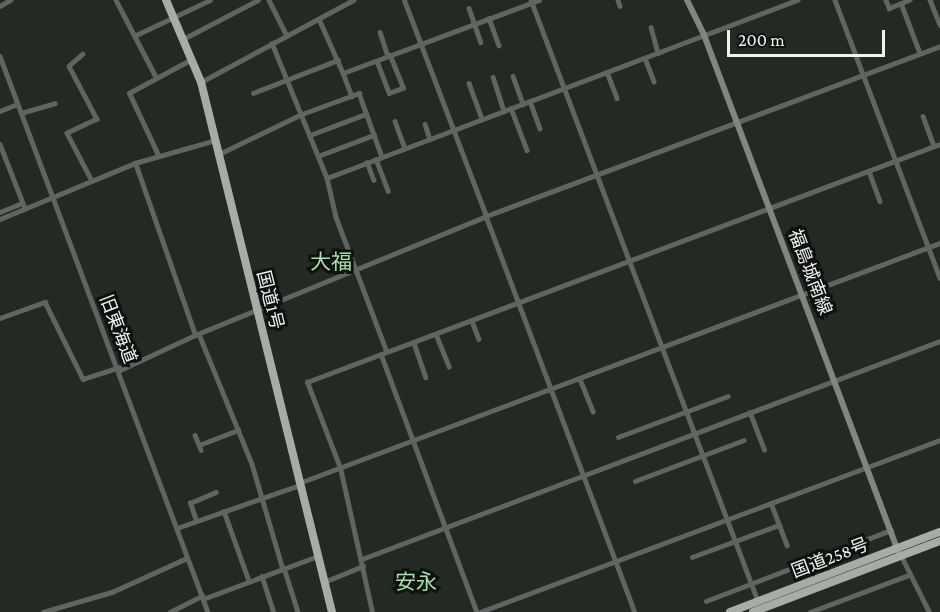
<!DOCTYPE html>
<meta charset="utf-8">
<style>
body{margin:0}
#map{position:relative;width:940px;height:612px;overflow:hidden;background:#232923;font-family:"Crimson Pro","Noto Sans JP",serif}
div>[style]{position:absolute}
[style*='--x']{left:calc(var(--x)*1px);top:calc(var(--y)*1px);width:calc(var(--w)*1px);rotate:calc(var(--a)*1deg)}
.minor>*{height:4.5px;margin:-2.25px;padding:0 2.25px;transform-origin:2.25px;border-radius:2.25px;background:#616461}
.tertiary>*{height:5px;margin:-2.5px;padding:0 2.5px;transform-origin:2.5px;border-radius:2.5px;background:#616461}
.secondary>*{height:6px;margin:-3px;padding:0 3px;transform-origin:3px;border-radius:3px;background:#818681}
.trunk>*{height:8px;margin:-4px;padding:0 4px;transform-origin:4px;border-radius:4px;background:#a6aca6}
span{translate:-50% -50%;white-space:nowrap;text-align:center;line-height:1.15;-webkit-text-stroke:6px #0e110e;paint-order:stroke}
.street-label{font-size:18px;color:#eff3ef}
.quarter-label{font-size:21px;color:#a2e0a7}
.scale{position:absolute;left:727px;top:30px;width:158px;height:27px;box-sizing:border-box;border:3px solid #eff3ef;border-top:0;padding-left:8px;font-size:18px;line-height:21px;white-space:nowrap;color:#eff3ef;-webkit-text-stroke:4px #0e110e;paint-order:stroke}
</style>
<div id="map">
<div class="minor">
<div style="--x:116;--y:0;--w:87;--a:62.5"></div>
<div style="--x:269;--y:0;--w:40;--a:63.4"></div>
<div style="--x:531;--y:0;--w:642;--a:69.31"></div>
<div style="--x:618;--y:0;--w:6;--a:72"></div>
<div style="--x:835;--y:0;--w:297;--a:69.3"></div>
<div style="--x:886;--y:0;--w:9;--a:69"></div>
<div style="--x:889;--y:8;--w:22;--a:-22"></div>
<div style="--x:930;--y:0;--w:27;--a:68"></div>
<div style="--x:901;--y:3;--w:53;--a:69.2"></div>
<div style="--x:0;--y:6;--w:12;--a:-31"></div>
<div style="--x:469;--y:8;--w:36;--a:71"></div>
<div style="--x:489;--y:18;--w:29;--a:70"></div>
<div style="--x:319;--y:19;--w:59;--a:66"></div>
<div style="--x:343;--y:73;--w:209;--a:-20.4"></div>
<div style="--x:651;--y:27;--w:27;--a:75"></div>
<div style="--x:380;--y:32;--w:25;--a:72"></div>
<div style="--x:134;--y:36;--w:84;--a:-25.3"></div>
<div style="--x:185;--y:38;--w:82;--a:-27.5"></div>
<div style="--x:272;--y:43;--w:146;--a:67.8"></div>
<div style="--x:327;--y:178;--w:40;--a:77"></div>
<div style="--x:336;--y:217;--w:144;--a:69.3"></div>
<div style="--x:83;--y:54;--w:18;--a:139"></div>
<div style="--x:69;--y:66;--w:60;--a:62.2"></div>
<div style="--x:97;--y:119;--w:33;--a:155"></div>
<div style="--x:67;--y:133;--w:52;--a:62.4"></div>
<div style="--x:0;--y:56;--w:594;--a:69.49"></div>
<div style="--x:645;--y:58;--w:25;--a:69"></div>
<div style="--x:377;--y:61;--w:34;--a:69"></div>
<div style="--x:389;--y:93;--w:15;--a:-20"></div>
<div style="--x:403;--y:88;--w:35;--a:-112"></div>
<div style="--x:607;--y:72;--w:28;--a:69"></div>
<div style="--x:343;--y:73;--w:25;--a:69"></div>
<div style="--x:513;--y:76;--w:30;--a:70"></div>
<div style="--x:493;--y:77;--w:36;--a:72"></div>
<div style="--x:201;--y:82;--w:173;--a:-28.3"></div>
<div style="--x:469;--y:83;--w:38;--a:70"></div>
<div style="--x:253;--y:93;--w:91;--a:-21.2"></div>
<div style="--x:530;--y:101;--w:29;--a:70"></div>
<div style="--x:511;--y:108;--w:45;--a:69.1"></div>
<div style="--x:0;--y:111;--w:18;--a:-22"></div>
<div style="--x:21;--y:113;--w:35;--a:-16"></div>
<div style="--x:923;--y:116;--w:32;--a:70"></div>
<div style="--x:395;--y:121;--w:29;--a:70"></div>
<div style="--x:425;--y:124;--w:16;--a:72"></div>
<div style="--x:310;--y:135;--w:60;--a:-20.6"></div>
<div style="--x:0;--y:144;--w:69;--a:68.7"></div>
<div style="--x:219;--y:154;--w:92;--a:-25.7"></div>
<div style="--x:302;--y:114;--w:61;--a:-20.2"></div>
<div style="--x:359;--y:93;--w:68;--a:70.2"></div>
<div style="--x:158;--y:155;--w:68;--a:-115.1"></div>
<div style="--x:129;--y:93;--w:72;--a:-28.4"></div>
<div style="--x:318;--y:156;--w:60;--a:-20.6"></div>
<div style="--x:376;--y:159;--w:34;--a:69"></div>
<div style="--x:367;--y:162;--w:19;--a:69"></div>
<div style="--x:869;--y:171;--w:32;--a:70"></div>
<div style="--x:327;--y:178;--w:503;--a:-20.74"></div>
<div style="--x:0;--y:212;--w:24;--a:-22"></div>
<div style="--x:486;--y:216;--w:423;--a:69.4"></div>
<div style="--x:0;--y:219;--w:146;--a:-22.5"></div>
<div style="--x:135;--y:163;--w:84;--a:-15.9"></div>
<div style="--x:0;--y:318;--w:48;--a:-19.6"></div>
<div style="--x:45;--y:302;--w:86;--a:63.7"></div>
<div style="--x:83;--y:379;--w:38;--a:-18"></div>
<div style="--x:472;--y:321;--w:19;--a:69"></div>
<div style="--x:199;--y:334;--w:140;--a:67.8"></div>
<div style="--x:252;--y:464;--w:109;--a:73.6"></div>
<div style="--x:436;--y:334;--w:35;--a:68"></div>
<div style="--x:414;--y:343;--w:36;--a:71"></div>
<div style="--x:381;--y:354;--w:275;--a:69.6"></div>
<div style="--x:120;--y:370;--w:83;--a:-25"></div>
<div style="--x:195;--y:335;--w:182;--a:-109.2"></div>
<div style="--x:580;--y:379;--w:35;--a:68"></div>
<div style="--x:750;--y:412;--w:40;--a:69"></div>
<div style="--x:195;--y:435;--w:16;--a:68"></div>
<div style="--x:618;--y:437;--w:117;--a:-20.4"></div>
<div style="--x:199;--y:445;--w:42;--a:-21"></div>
<div style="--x:635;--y:481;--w:116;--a:-20.6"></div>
<div style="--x:299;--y:483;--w:684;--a:-20.53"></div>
<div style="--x:771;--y:503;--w:45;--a:69.1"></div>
<div style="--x:224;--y:511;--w:74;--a:70.3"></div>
<div style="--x:196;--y:521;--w:19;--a:-108"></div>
<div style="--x:190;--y:503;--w:28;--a:-23"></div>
<div style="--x:177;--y:528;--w:130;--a:-19.3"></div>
<div style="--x:692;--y:557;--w:93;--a:-20.2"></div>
<div style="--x:362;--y:559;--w:618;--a:-20.66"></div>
<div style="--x:284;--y:568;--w:46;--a:72.3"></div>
<div style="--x:262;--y:576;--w:38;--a:72"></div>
<div style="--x:324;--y:582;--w:42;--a:-22.3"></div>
<div style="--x:203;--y:599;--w:123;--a:-20.5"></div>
<div style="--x:706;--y:601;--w:198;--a:-21"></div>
<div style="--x:43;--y:612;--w:72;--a:-16.2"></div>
<div style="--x:112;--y:592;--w:82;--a:-24.4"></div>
<div style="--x:170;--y:612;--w:36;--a:-27"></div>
<div style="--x:372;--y:612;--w:148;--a:-102.5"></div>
<div style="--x:340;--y:468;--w:92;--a:-111"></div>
<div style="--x:307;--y:382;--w:676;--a:-20.61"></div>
<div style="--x:480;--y:612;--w:491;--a:-20.5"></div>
<div style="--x:810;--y:612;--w:106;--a:-20.5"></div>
</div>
<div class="tertiary">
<div style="--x:404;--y:0;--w:231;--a:69.2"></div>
<div style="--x:195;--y:335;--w:314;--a:-22.2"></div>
<div style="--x:486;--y:216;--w:485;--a:-20.5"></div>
<div style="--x:901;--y:556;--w:63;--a:63.4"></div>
</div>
<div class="secondary">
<div style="--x:687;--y:0;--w:39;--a:64"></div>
<div style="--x:704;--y:35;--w:551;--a:69.4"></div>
</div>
<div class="trunk">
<div style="--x:166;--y:0;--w:89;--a:66.9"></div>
<div style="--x:201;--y:82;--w:546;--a:76.12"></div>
<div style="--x:730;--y:612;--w:225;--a:-20.9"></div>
<div style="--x:753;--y:612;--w:200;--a:-20.8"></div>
</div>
<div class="street-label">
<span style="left:810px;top:272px;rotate:69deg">福島城南線</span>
<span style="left:270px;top:300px;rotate:76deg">国道1号</span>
<span style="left:118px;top:329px;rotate:69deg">旧東海道</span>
<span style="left:830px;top:558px;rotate:-21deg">国道258号</span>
</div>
<div class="quarter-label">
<span style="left:331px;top:262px">大福</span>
<span style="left:416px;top:582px">安永</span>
</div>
<div class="scale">200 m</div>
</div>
